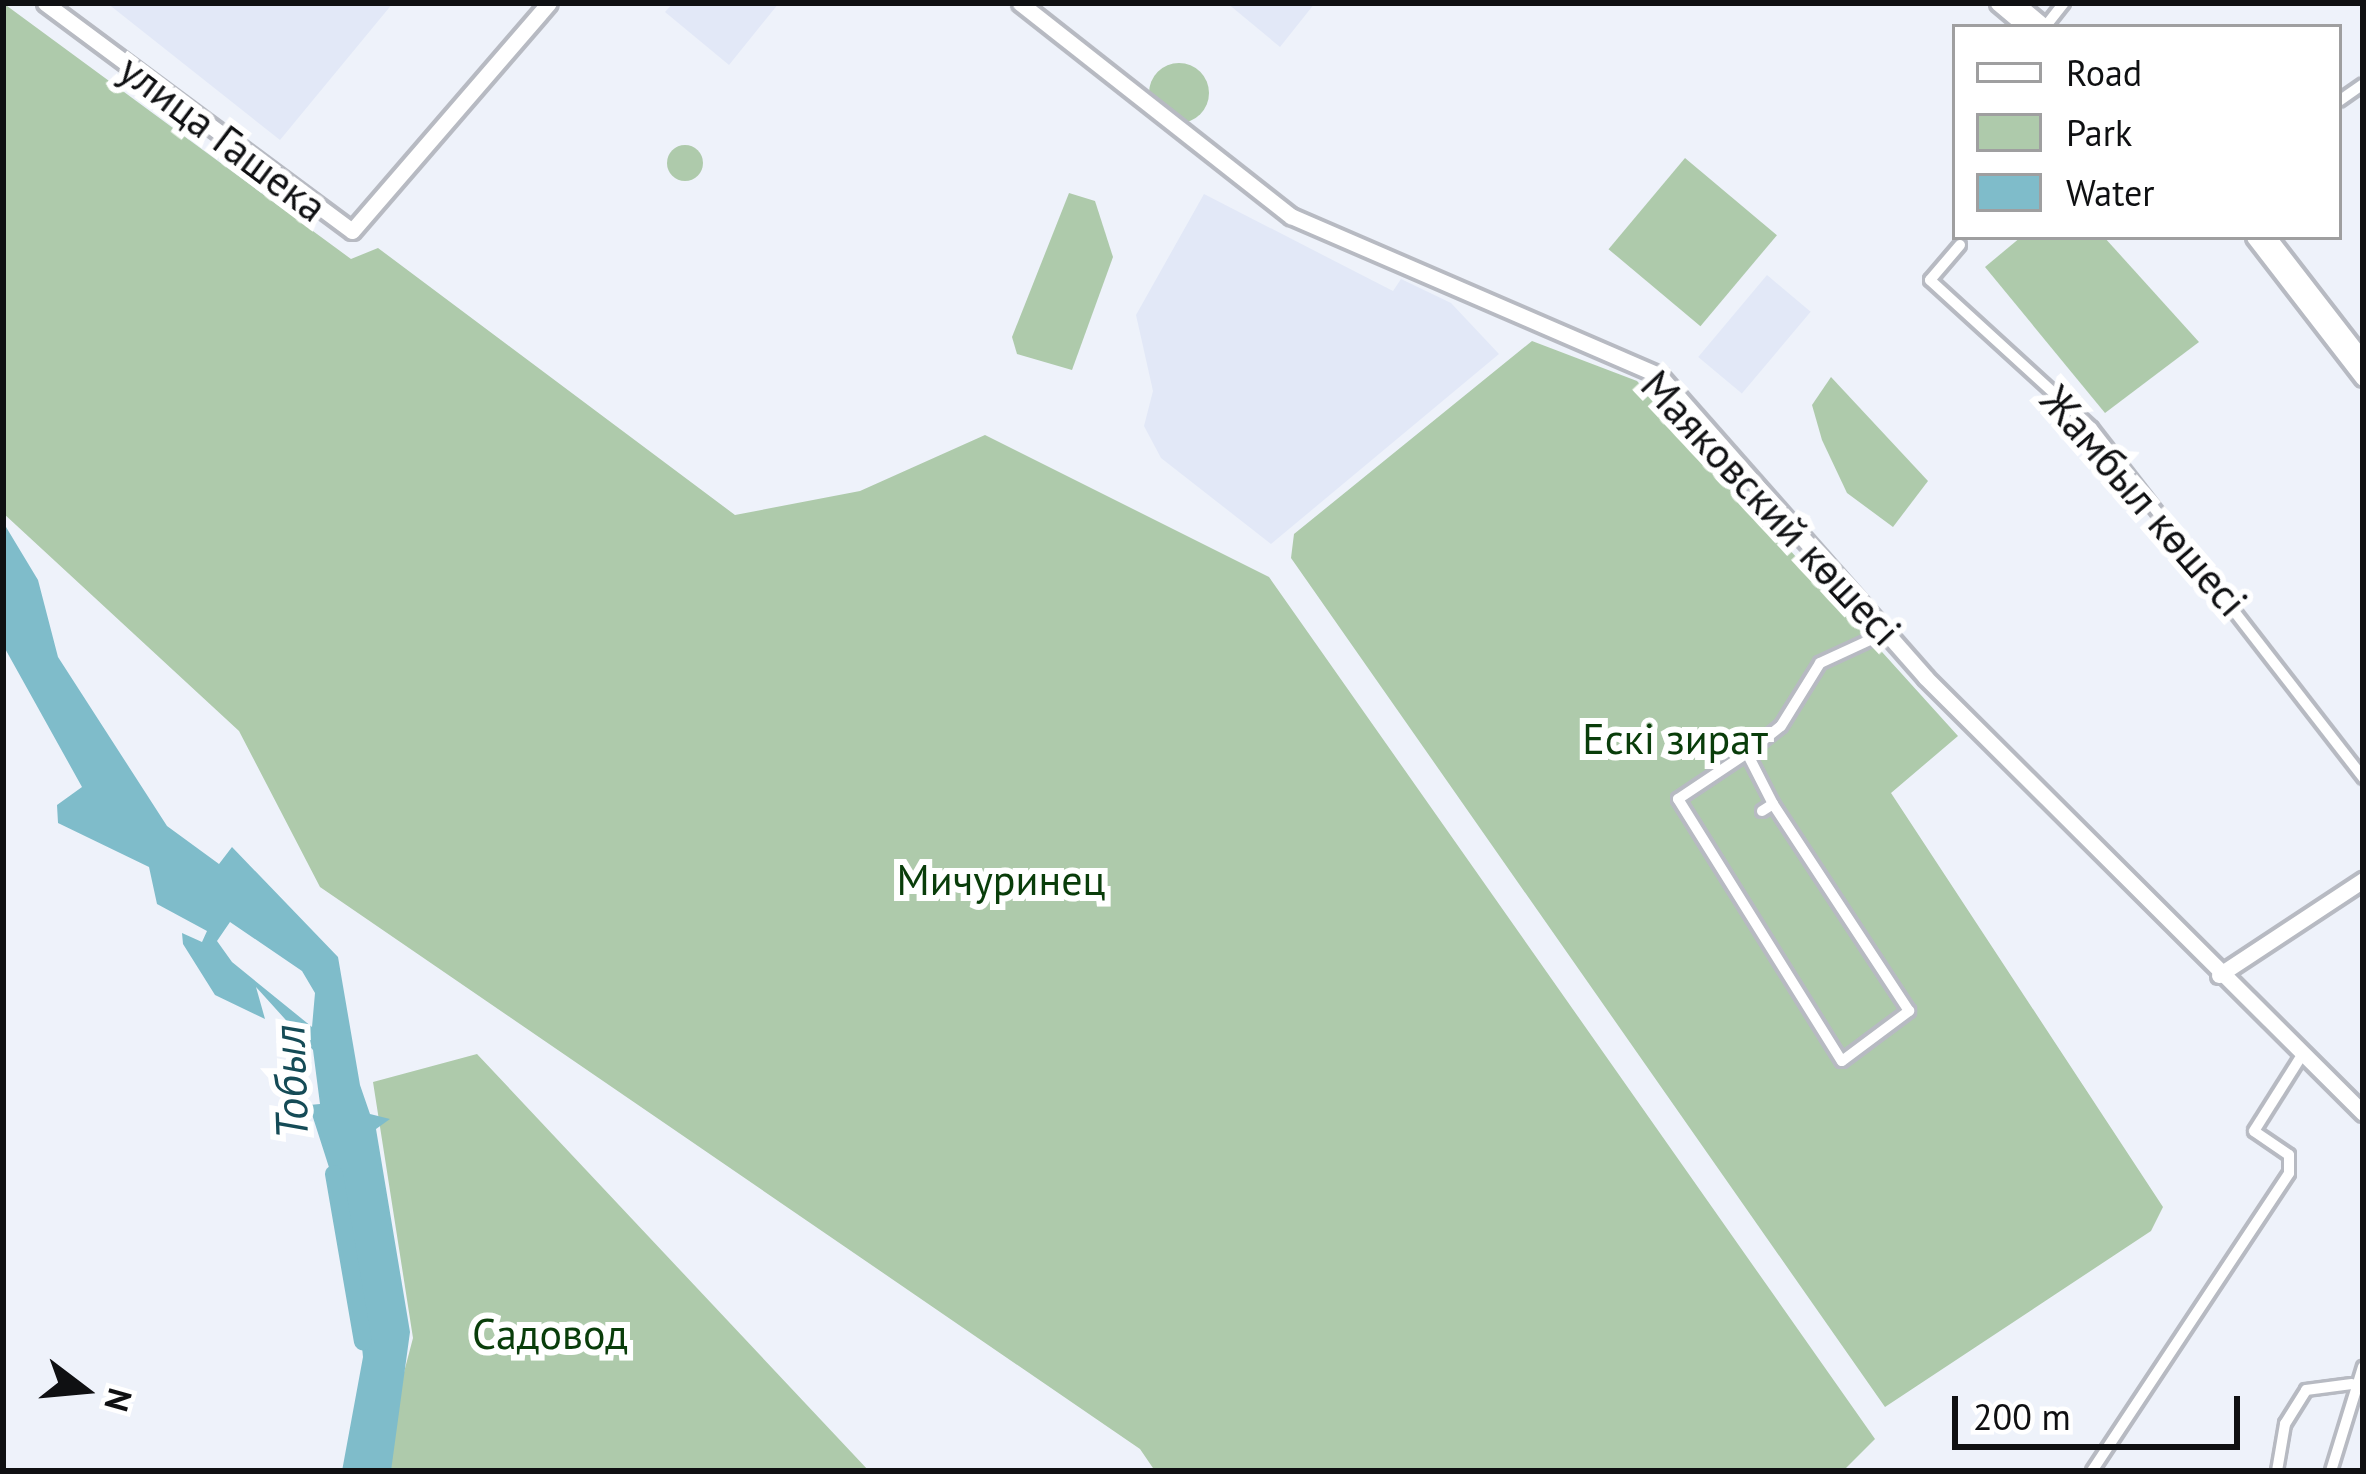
<!DOCTYPE html>
<meta charset="utf-8">
<style>
body{margin:0}
#map{position:relative;width:2366px;height:1474px;overflow:hidden;background:#eef2fa;font-family:"PT Sans",sans-serif}
div>[style]{position:absolute}
[style*='--x']{left:calc(var(--x)*1px);top:calc(var(--y)*1px);width:calc(var(--w)*1px);rotate:calc(var(--a)*1deg)}
.built>*{inset:0;background:#e2e8f7;transform-origin:0 0}
.green>*{inset:0;background:#aecaab;transform-origin:0 0}
.round{border-radius:50%}
.water>*{inset:0;background:#7fbcca}
.river>*{height:18px;margin:-9px;padding:0 9px;transform-origin:9px;border-radius:9px;background:#7fbcca}
.roads{filter:drop-shadow(3px 0 #b7bac2) drop-shadow(-3px 0 #b7bac2) drop-shadow(0 3px #b7bac2) drop-shadow(0 -3px #b7bac2)}
.street>*{height:10px;margin:-5px;padding:0 5px;transform-origin:5px;border-radius:5px;background:#fff}
.secondary>*{height:15px;margin:-7.5px;padding:0 7.5px;transform-origin:7.5px;border-radius:7.5px;background:#fff}
span{translate:-50% -50%;white-space:nowrap;text-align:center;line-height:1.15;-webkit-text-stroke:12px #fff;paint-order:stroke}
.street-label{font-size:42px;color:#0f1012}
.park-label{font-size:42px;color:#093d0a}
.water-label{font-size:45px;color:#154b56;font-style:italic}
.frame{position:absolute;inset:0;border:6px solid #0f1012;pointer-events:none}
.legend{position:absolute;left:1952px;top:24px;width:390px;height:216px;box-sizing:border-box;background:#fff;border:3px solid #9f9fa0;margin:0;padding:15px 21px;list-style:none;font-size:36px;color:#0f1012}
.legend li{display:flex;align-items:center;gap:24px;height:60px}
.legend b{width:60px;border:3px solid #9f9fa0}
.north{position:absolute;left:24px;top:1330px;width:120px;height:120px;-webkit-text-stroke:9px #fff;paint-order:stroke;rotate:106deg;font-size:33px;font-weight:700;line-height:48px;text-align:center;color:#0f1012}
.north::after{content:'';display:block;margin:auto;width:42px;height:54px;background:#0f1012;clip-path:polygon(50% 0,100% 100%,50% 72%,0 100%)}
.scale{position:absolute;left:1952px;top:1396px;width:288px;height:54px;box-sizing:border-box;border:6px solid #0f1012;border-top:0;padding-left:15px;font-size:36px;line-height:42px;white-space:nowrap;color:#0f1012;-webkit-text-stroke:9px #fff;paint-order:stroke}
</style>
<div id="map">
<div class="built">
<div style="clip-path:polygon(107px 3px,393px 3px,280px 140px)"></div>
<div style="clip-path:polygon(673px 3px,779px 3px,729px 65px,665px 12px)"></div>
<div style="clip-path:polygon(1227px 3px,1315px 3px,1280px 47px)"></div>
<div style="clip-path:polygon(1204px 194px,1393px 291px,1401px 279px,1451px 303px,1499px 354px,1271px 544px,1161px 458px,1144px 426px,1153px 391px,1136px 315px)"></div>
<div style="left:1767px;top:275px;width:57px;height:107px;rotate:40deg"></div>
</div>
<div class="green">
<div style="clip-path:polygon(3px 3px,351px 259px,378px 248px,735px 515px,860px 491px,985px 435px,1269px 577px,1875px 1439px,1843px 1471px,1155px 1471px,1140px 1449px,320px 887px,239px 731px,3px 513px)"></div>
<div class="round" style="left:1149px;top:63px;width:60px;height:60px"></div>
<div class="round" style="left:667px;top:145px;width:36px;height:36px"></div>
<div style="left:1685px;top:158px;width:120px;height:119px;rotate:40deg"></div>
<div style="clip-path:polygon(1069px 193px,1095px 201px,1113px 257px,1072px 370px,1017px 354px,1012px 337px)"></div>
<div style="clip-path:polygon(2021px 237px,2104px 237px,2199px 342px,2105px 413px,1985px 267px)"></div>
<div style="clip-path:polygon(1532px 341px,1637px 381px,1958px 736px,1891px 793px,2163px 1207px,2151px 1231px,1885px 1407px,1291px 558px,1294px 534px)"></div>
<div style="clip-path:polygon(1831px 377px,1928px 481px,1893px 527px,1847px 493px,1822px 440px,1812px 405px)"></div>
<div style="clip-path:polygon(477px 1054px,869px 1471px,378px 1471px,413px 1338px,373px 1082px)"></div>
</div>
<div class="water">
<div style="clip-path:polygon(evenodd,3px 522px,38px 580px,58px 657px,167px 826px,219px 864px,232px 847px,338px 957px,360px 1085px,370px 1114px,390px 1119px,376px 1129px,410px 1332px,391px 1471px,342px 1471px,363px 1357px,351px 1236px,309px 1105px,320px 1104px,313px 1050px,256px 987px,265px 1019px,215px 995px,183px 944px,182px 933px,202px 942px,207px 931px,157px 904px,149px 867px,58px 823px,57px 805px,82px 787px,3px 645px,3px 522px,230px 922px,302px 971px,315px 993px,312px 1027px,232px 962px,217px 941px,230px 922px)"></div>
</div>
<div class="river">
<div style="--x:334;--y:1174;--w:170;--a:80.2"></div>
</div>
<div class="roads">
<div class="street">
<div style="--x:2045;--y:27;--w:31;--a:-52"></div>
<div style="--x:2339;--y:101;--w:29;--a:-35"></div>
<div style="--x:1960;--y:245;--w:46;--a:130.6"></div>
<div style="--x:1930;--y:280;--w:219;--a:42.4"></div>
<div style="--x:2092;--y:428;--w:443;--a:52.2"></div>
<div style="--x:1747;--y:753;--w:83;--a:146.3"></div>
<div style="--x:1678;--y:799;--w:309;--a:58"></div>
<div style="--x:1842;--y:1061;--w:84;--a:-36.7"></div>
<div style="--x:1909;--y:1011;--w:248;--a:-123.3"></div>
<div style="--x:1762;--y:811;--w:13;--a:-32"></div>
<div style="--x:1773;--y:804;--w:57;--a:-117"></div>
<div style="--x:1747;--y:753;--w:43;--a:-38.5"></div>
<div style="--x:1781;--y:726;--w:74;--a:-58.2"></div>
<div style="--x:1820;--y:663;--w:72;--a:-24.8"></div>
<div style="--x:2092;--y:1471;--w:357;--a:-56.5"></div>
<div style="--x:2289;--y:1173;--w:18;--a:-90"></div>
<div style="--x:2289;--y:1155;--w:42;--a:-145.6"></div>
<div style="--x:2254;--y:1131;--w:90;--a:-57.7"></div>
<div style="--x:2277;--y:1471;--w:48;--a:-80.3"></div>
<div style="--x:2285;--y:1424;--w:40;--a:-58"></div>
<div style="--x:2306;--y:1390;--w:46;--a:-7.4"></div>
<div style="--x:2331;--y:1471;--w:109;--a:-72.9"></div>
</div>
<div class="secondary">
<div style="--x:45;--y:3;--w:382;--a:36.6"></div>
<div style="--x:352;--y:231;--w:301;--a:-49.2"></div>
<div style="--x:1020;--y:3;--w:345;--a:38.2"></div>
<div style="--x:1291;--y:216;--w:402;--a:23.4"></div>
<div style="--x:1660;--y:376;--w:401;--a:48.6"></div>
<div style="--x:1925;--y:677;--w:618;--a:44.87"></div>
<div style="--x:1998;--y:3;--w:38;--a:40"></div>
<div style="--x:2016;--y:3;--w:38;--a:40"></div>
<div style="--x:2254;--y:237;--w:178;--a:52.3"></div>
<div style="--x:2268;--y:237;--w:155;--a:52.3"></div>
<div style="--x:2219;--y:975;--w:173;--a:-33.4"></div>
</div>
</div>
<div class="street-label">
<span style="left:223px;top:138px;rotate:37deg">улица Гашека</span>
<span style="left:2144px;top:501px;rotate:49deg">Жамбыл көшесі</span>
<span style="left:1771px;top:508px;rotate:47deg">Маяковский көшесі</span>
</div>
<div class="park-label">
<span style="left:1675px;top:739px">Ескі зират</span>
<span style="left:1001px;top:880px">Мичуринец</span>
<span style="left:550px;top:1334px">Садовод</span>
</div>
<div class="water-label">
<span style="left:290px;top:1082px;rotate:-92deg">Тобыл</span>
</div>
<div class="frame"></div>
<ul class="legend">
<li><b style="height:15px;background:#fff"></b>Road</li>
<li><b style="height:33px;background:#aecaab"></b>Park</li>
<li><b style="height:33px;background:#7fbcca"></b>Water</li>
</ul>
<div class="north">N</div>
<div class="scale">200 m</div>
</div>
